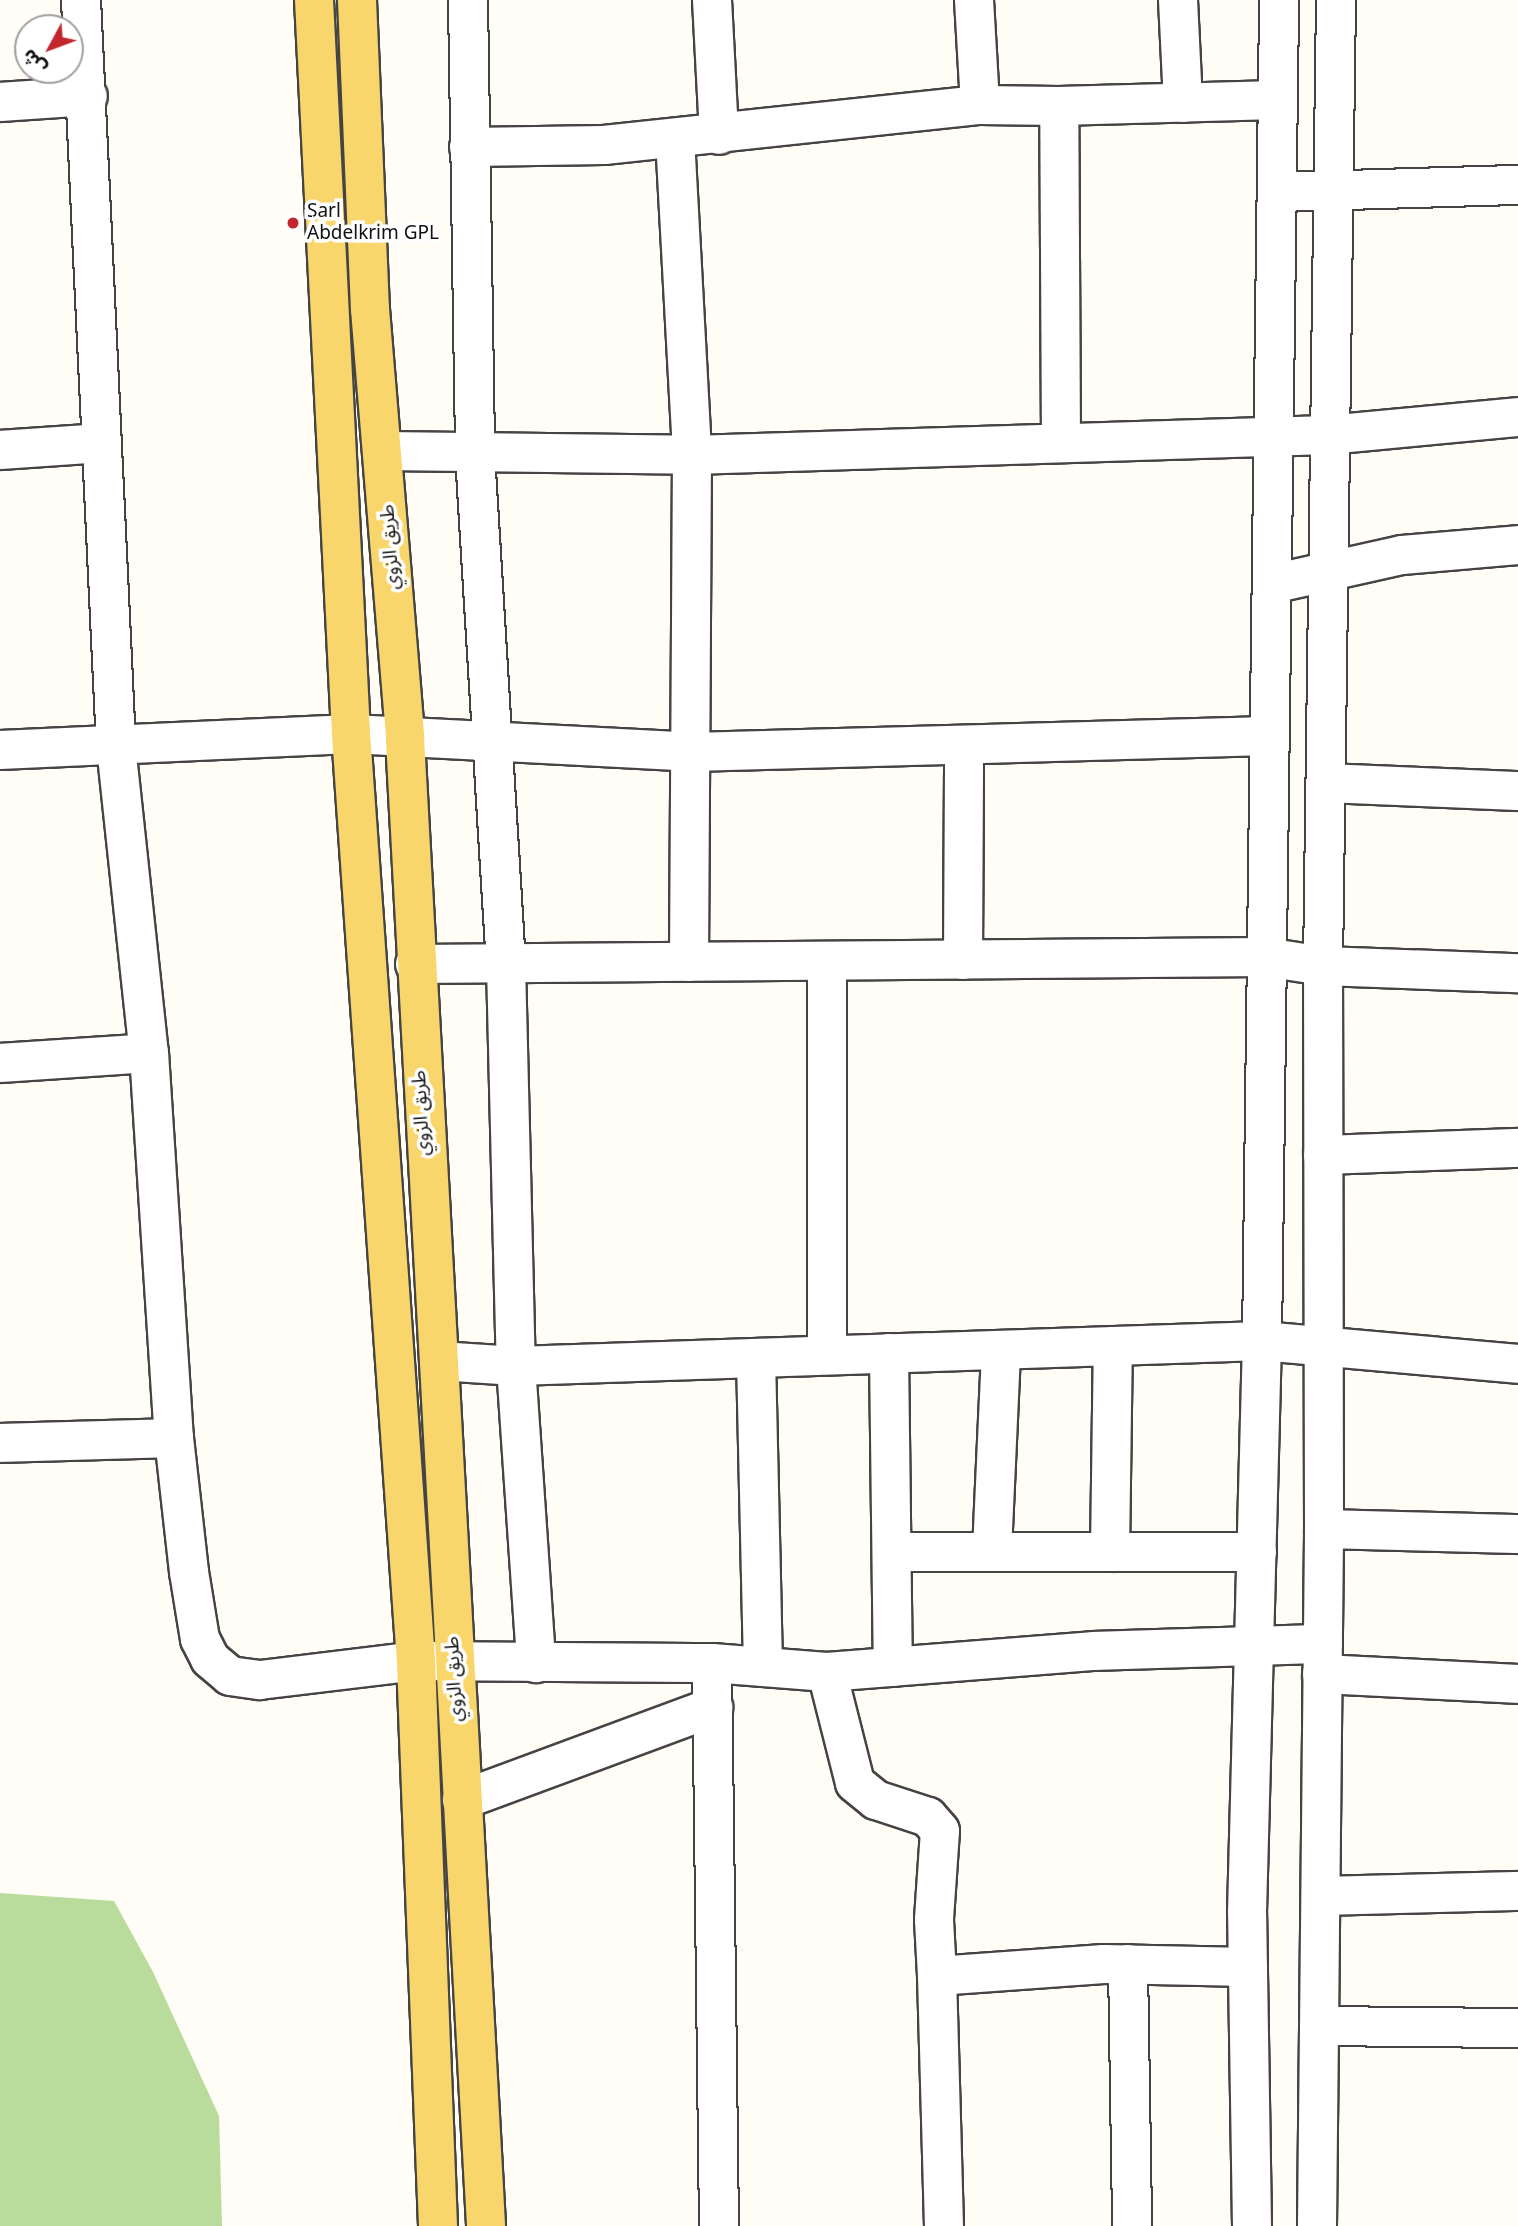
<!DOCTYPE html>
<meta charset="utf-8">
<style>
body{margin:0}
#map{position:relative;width:1518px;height:2226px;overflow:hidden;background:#fffdf5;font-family:Georgia,"Noto Sans Arabic",serif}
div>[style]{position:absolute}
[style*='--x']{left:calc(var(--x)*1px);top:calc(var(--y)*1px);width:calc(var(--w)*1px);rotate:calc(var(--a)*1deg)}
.forest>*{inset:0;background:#b9dc9c}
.roads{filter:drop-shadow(2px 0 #444) drop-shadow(-2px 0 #444) drop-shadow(0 2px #444) drop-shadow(0 -2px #444)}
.minor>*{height:38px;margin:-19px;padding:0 19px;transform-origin:19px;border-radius:19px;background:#fff}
.tertiary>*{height:38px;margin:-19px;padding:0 19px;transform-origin:19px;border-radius:19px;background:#fff}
.primary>*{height:38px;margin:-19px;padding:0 19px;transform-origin:19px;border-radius:19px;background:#f9d66b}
.dots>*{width:19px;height:19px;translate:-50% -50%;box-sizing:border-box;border:4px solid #fff;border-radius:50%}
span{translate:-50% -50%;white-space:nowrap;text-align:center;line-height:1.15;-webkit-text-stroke:7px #fff;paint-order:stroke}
.poi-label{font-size:19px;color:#111}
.left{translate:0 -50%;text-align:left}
.street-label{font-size:19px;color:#111}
.north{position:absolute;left:14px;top:14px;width:70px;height:70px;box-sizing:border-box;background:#fff;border:2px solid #a0a0a0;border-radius:50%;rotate:229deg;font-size:19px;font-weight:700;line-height:28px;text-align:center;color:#111}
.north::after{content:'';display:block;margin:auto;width:24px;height:32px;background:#c4262e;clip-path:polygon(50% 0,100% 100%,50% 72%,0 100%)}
</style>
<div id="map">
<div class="forest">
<div style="clip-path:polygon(0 1893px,114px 1901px,153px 1972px,219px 2116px,222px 2226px,0 2226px)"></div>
</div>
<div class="roads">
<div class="minor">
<div style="--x:81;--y:0;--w:747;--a:87.31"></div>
<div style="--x:116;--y:746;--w:309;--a:83.9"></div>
<div style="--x:149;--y:1053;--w:386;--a:86.3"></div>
<div style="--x:174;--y:1438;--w:135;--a:83.6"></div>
<div style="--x:189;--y:1572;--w:68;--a:80.7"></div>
<div style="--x:200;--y:1639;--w:22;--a:63"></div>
<div style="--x:210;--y:1659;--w:26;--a:40"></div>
<div style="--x:230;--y:1676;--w:30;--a:8"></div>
<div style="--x:260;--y:1680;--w:157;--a:-6.9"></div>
<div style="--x:416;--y:1661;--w:296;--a:0.4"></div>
<div style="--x:712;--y:1663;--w:115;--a:4.5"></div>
<div style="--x:827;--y:1672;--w:269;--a:-4.5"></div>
<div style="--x:1095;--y:1651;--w:228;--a:-1.8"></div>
<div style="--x:468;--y:0;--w:455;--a:89.1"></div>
<div style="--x:475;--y:455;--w:511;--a:86.52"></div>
<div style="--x:506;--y:965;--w:401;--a:88.6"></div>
<div style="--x:516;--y:1366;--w:298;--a:86.1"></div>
<div style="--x:712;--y:0;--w:135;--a:87"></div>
<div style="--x:974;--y:0;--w:105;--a:86.7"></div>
<div style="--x:980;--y:105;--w:79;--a:0.7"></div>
<div style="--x:1178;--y:0;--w:103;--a:87.2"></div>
<div style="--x:0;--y:102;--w:88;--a:-3.9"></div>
<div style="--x:675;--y:138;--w:317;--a:86.9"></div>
<div style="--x:692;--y:455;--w:507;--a:90.34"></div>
<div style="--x:469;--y:147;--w:135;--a:-0.8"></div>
<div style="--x:604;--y:145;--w:378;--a:-6.1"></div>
<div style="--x:1279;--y:192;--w:239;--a:-1.7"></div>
<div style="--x:1061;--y:443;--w:337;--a:-90.3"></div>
<div style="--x:1059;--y:106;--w:217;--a:-1.6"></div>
<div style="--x:0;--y:450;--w:102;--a:-3.9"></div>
<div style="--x:384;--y:451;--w:308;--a:0.7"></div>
<div style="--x:692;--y:455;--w:636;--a:-1.8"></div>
<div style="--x:1328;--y:435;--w:191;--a:-5.4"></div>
<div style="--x:1272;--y:584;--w:133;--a:-12.6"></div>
<div style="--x:1402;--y:555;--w:116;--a:-4.9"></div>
<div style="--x:0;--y:750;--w:351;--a:-2.6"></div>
<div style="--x:351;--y:734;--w:341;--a:3"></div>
<div style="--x:692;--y:752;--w:576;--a:-1.59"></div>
<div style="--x:1327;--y:783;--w:191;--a:2.4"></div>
<div style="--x:963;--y:960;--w:214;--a:-89.7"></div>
<div style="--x:827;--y:962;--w:393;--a:90"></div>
<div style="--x:415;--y:964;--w:850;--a:-0.47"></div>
<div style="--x:1265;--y:957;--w:59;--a:8.8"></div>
<div style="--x:1323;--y:966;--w:195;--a:2.1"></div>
<div style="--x:0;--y:1063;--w:149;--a:-3.8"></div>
<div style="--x:1323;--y:1155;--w:195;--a:-2.1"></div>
<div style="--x:889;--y:1353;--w:314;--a:89.3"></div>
<div style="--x:756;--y:1358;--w:309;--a:88.7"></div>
<div style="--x:439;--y:1361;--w:77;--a:3.7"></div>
<div style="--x:516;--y:1366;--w:746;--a:-1.92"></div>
<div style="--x:1262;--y:1341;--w:257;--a:5.1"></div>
<div style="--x:0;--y:1443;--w:174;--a:-1.6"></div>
<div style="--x:1324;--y:1529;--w:194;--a:1.5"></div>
<div style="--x:992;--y:1551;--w:201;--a:-87.4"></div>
<div style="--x:892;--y:1552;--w:365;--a:0"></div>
<div style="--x:1110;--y:1552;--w:206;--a:-89.2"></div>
<div style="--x:712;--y:1663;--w:563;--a:89.29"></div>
<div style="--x:827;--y:1672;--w:114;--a:75.8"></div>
<div style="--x:855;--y:1783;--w:27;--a:39"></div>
<div style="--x:876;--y:1800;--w:55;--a:18.1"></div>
<div style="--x:928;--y:1817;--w:18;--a:49"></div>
<div style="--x:940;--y:1831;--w:89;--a:93.9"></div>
<div style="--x:934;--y:1920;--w:56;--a:86.9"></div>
<div style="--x:937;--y:1976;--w:167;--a:-4.1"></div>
<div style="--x:1104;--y:1964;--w:144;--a:1.2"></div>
<div style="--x:1322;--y:1674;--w:196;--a:2.9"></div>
<div style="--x:462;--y:1800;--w:268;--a:-20.3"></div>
<div style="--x:1321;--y:1896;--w:197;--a:-1.5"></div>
<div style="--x:1128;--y:1964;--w:262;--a:89.1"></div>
<div style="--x:937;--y:1976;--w:250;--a:88.4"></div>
<div style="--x:1319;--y:2026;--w:199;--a:0.6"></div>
</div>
<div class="tertiary">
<div style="--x:1252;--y:2226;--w:313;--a:-90.9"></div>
<div style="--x:1247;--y:1913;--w:572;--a:-88.5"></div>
<div style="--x:1262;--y:1341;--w:1341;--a:-89.27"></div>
<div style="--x:1317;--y:2226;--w:697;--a:-89.42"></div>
<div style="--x:1324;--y:1529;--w:563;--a:-90.1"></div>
<div style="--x:1323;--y:966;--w:966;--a:-89.23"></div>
</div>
<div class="primary">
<div style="--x:314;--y:0;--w:735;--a:87.11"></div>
<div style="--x:351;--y:734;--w:929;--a:85.99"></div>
<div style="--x:416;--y:1661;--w:565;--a:87.77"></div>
<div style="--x:357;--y:0;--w:309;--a:87.6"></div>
<div style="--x:370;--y:309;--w:431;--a:85.3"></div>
<div style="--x:405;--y:739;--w:1489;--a:86.88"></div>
</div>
</div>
<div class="dots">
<div style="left:293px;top:223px;background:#c4262e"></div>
</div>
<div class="poi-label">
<span class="left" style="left:307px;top:223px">Sarl<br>Abdelkrim GPL</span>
</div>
<div class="street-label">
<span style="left:391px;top:547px;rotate:-94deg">طريق الزوي</span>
<span style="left:422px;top:1113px;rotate:-93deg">طريق الزوي</span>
<span style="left:455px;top:1679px;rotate:-93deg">طريق الزوي</span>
</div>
<div class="north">ش</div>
</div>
